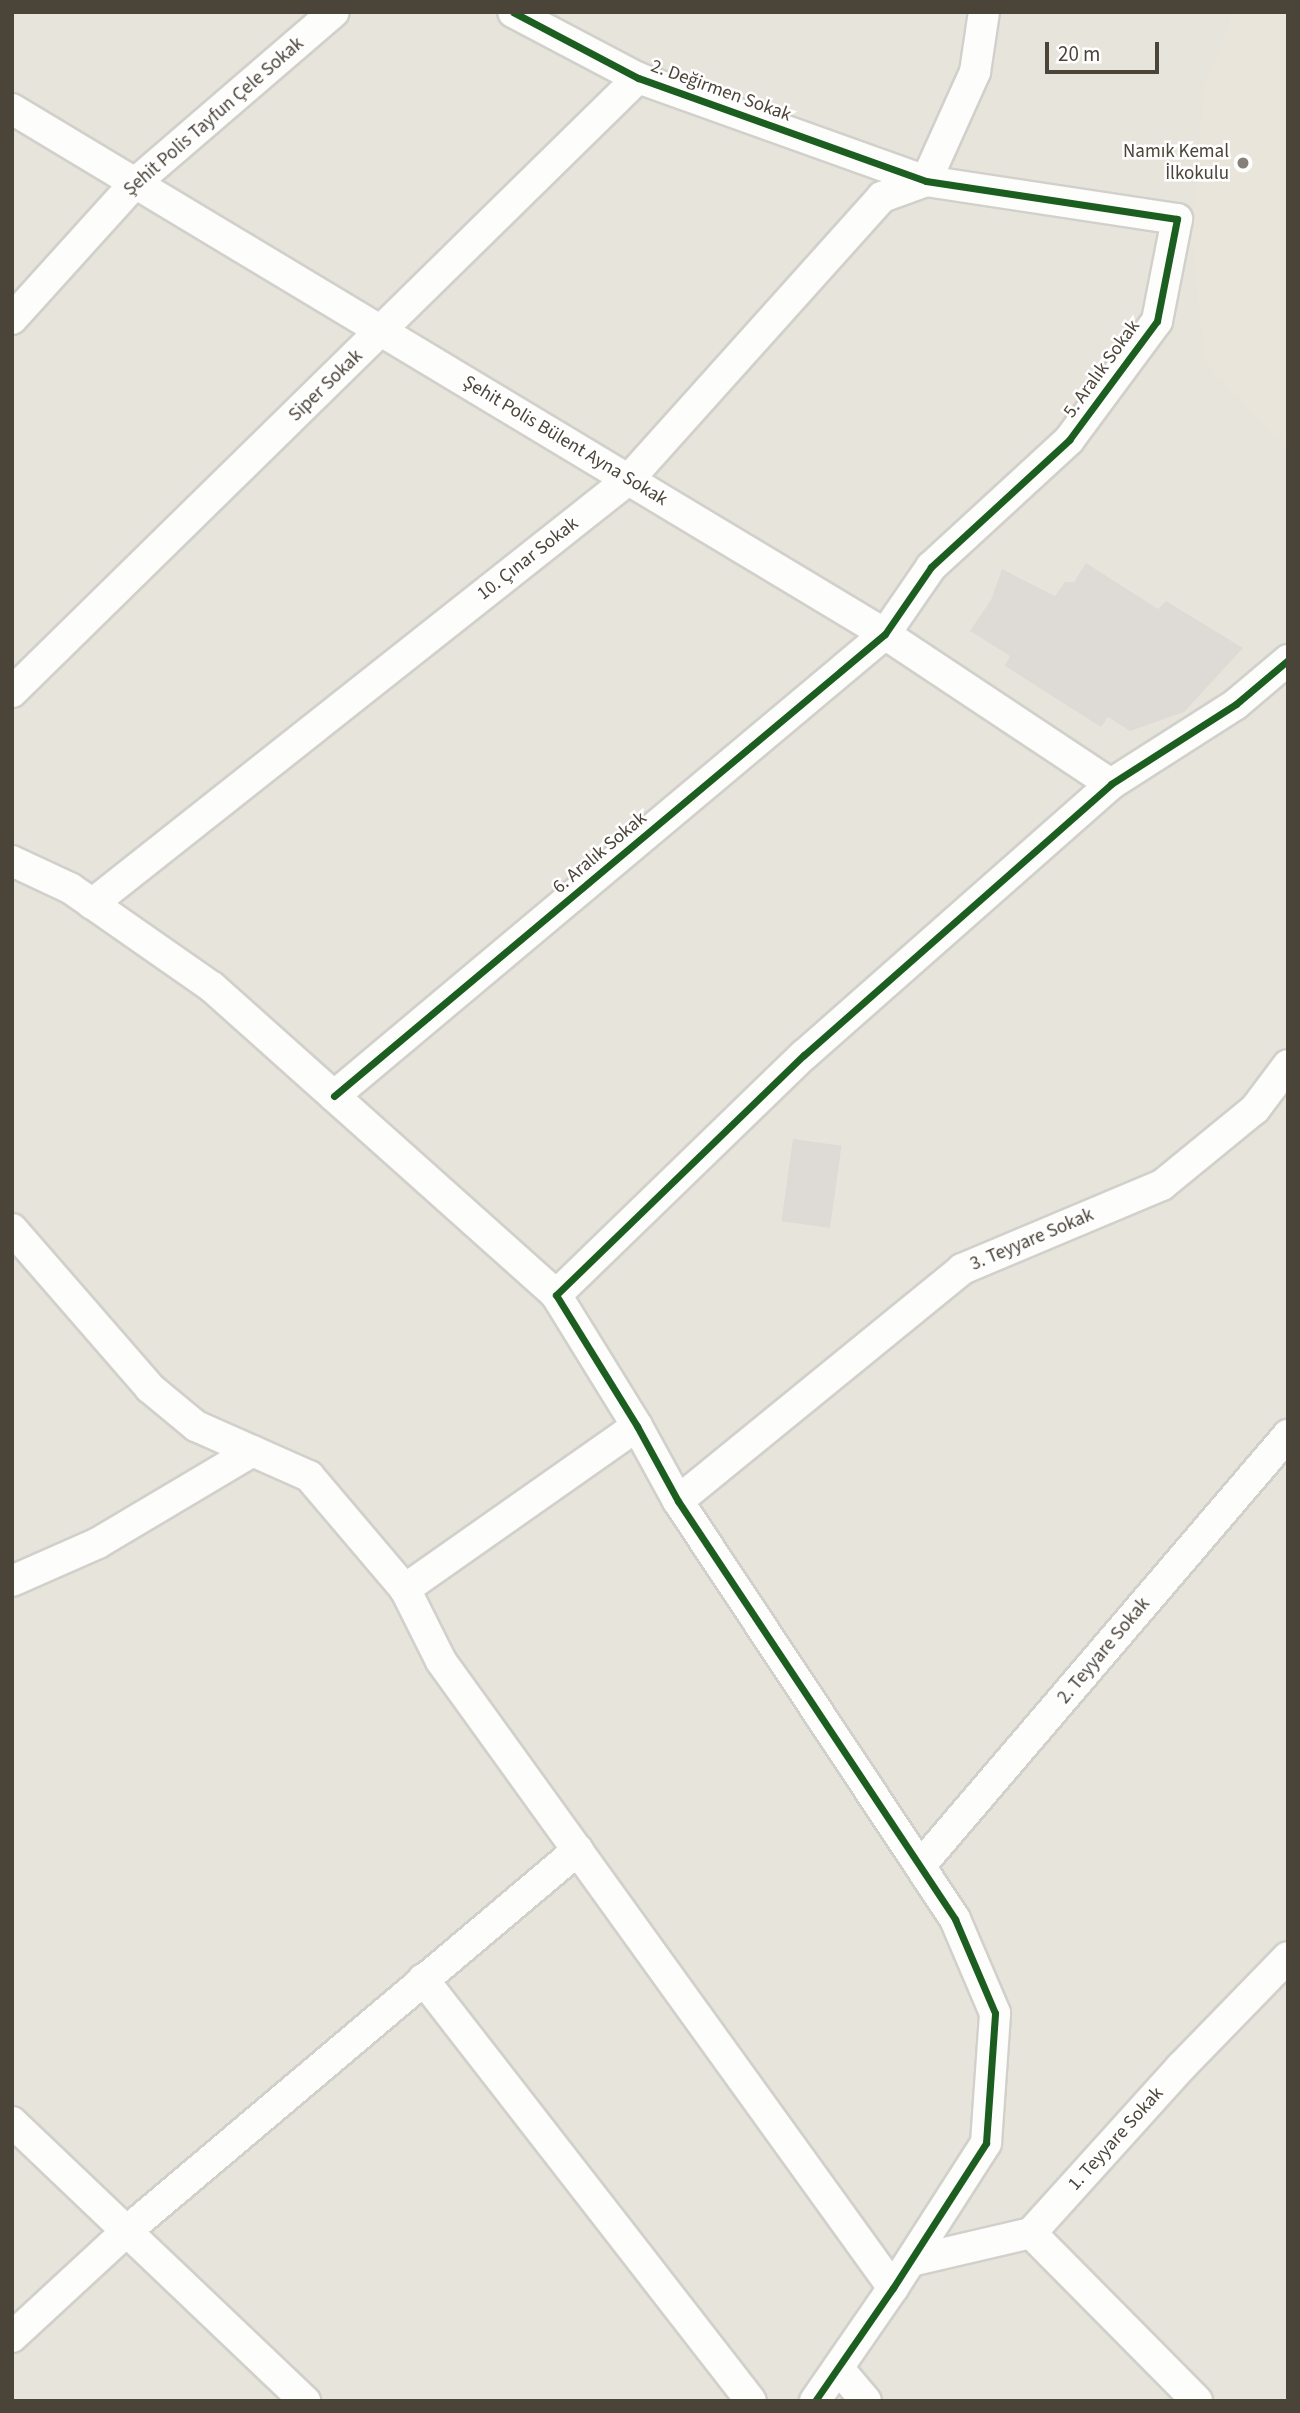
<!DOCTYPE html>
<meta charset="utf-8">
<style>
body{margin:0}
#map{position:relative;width:1300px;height:2413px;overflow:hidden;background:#f4f2ee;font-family:"Source Sans 3",sans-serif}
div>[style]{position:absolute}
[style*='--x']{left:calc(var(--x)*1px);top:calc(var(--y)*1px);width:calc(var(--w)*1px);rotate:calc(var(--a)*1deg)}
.residential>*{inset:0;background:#e7e4dc;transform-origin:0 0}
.education>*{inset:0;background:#eae5da}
.building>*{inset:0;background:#dedbd6;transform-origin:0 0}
.roads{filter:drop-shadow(2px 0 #d2d0cb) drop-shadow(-2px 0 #d2d0cb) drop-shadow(0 2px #d2d0cb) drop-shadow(0 -2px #d2d0cb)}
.street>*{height:30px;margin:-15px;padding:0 15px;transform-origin:15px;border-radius:15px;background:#fdfdfc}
.cycleway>*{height:7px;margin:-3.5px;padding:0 3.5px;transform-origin:3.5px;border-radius:3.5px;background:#1b5e20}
.dots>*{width:19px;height:19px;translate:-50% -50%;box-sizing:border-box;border:4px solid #fff;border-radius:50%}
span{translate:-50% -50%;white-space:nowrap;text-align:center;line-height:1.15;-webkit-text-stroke:5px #fff;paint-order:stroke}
.street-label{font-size:19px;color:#4b4439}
.poi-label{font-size:19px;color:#4b4439}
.right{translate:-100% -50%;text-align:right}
.frame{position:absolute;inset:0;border:14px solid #4b4439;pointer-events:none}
.scale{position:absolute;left:1045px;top:42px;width:114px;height:32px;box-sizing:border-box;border:4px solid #4b4439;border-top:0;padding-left:9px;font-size:21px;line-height:24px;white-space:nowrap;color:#4b4439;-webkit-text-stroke:5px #fff;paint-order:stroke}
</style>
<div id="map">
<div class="residential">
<div style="left:12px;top:12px;width:1276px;height:2389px"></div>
</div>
<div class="education">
<div style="clip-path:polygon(1233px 12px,1288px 12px,1288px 447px,1205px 363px,1192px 237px,1204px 89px)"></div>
</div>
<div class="building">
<div style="clip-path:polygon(1086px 563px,1158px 609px,1166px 601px,1243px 648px,1184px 712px,1130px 731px,1108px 717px,1101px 727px,1005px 666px,1010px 656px,970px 631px,991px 600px,1002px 569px,1055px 596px,1065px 582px,1074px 582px)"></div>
<div style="left:793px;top:1139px;width:49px;height:83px;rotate:8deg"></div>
</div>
<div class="roads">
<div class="street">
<div style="--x:12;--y:109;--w:1019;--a:31.02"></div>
<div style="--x:885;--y:634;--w:271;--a:33.6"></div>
<div style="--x:926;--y:181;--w:120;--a:-65.8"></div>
<div style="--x:975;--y:72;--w:61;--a:-81.5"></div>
<div style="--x:12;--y:319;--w:183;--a:-47.9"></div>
<div style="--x:135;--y:183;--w:262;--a:-40.7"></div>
<div style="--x:12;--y:692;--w:877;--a:-44.45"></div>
<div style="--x:12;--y:861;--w:64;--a:25"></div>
<div style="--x:70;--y:888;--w:173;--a:34.9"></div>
<div style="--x:212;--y:987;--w:462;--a:41.8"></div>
<div style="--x:92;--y:904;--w:685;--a:-38.36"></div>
<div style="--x:629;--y:479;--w:379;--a:-48.1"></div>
<div style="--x:882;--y:197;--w:47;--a:-20"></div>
<div style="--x:334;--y:1096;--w:719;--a:-39.98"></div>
<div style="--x:885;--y:634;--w:81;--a:-55.5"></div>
<div style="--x:931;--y:567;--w:188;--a:-42.6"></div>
<div style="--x:1069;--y:440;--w:148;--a:-53.5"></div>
<div style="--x:1157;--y:321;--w:104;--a:-78.9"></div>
<div style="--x:1177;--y:219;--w:254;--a:-171.4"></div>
<div style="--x:926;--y:181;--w:306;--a:-160.3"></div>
<div style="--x:638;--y:78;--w:141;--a:-152.2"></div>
<div style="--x:12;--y:1229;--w:211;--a:49"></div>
<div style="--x:150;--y:1388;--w:60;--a:39.6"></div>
<div style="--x:196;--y:1426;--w:124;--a:23.9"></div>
<div style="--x:309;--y:1476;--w:148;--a:49.7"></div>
<div style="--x:637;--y:1426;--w:284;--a:144.9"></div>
<div style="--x:405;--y:1589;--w:80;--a:63.4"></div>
<div style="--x:441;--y:1661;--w:773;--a:54.21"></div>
<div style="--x:678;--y:1501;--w:367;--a:-39.2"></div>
<div style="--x:962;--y:1269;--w:217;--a:-22.8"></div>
<div style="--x:1162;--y:1185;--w:120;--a:-39.3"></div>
<div style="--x:1255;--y:1109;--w:55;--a:-53.1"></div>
<div style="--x:12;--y:1581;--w:94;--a:-23.8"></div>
<div style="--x:98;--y:1543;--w:180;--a:-30.7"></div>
<div style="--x:920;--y:1866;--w:567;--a:-49.51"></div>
<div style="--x:423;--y:1979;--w:534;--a:52.14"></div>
<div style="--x:12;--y:2122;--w:405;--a:43.6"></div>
<div style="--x:1031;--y:2233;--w:236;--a:45.3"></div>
<div style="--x:911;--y:2261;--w:123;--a:-13.1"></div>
<div style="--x:1031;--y:2233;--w:224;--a:-47.9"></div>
<div style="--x:1181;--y:2067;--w:153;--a:-45.8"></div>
<div style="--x:12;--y:2337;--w:158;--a:-42.7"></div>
<div style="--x:128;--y:2230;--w:589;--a:-40.18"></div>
<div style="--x:838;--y:2368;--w:43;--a:49.7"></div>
<div style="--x:815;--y:2401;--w:137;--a:-55.4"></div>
<div style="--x:893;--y:2288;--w:172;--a:-57.3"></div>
<div style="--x:986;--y:2143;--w:130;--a:-86"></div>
<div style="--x:995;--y:2013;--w:102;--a:-113.1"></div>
<div style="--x:955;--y:1919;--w:501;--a:-123.53"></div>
<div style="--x:678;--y:1501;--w:85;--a:-118.7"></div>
<div style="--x:637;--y:1426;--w:154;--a:-121.7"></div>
<div style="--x:556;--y:1295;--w:345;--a:-44.1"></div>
<div style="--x:804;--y:1055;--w:409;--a:-41.4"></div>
<div style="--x:1111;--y:784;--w:148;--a:-32.6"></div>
<div style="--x:1236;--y:704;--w:68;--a:-40.2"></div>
</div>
</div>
<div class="cycleway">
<div style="--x:334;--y:1096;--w:719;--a:-39.98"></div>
<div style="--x:885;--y:634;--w:81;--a:-55.5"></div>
<div style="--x:931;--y:567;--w:188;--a:-42.6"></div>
<div style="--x:1069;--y:440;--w:148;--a:-53.5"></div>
<div style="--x:1157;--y:321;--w:104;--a:-78.9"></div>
<div style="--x:1177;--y:219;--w:254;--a:-171.4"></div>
<div style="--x:926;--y:181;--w:306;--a:-160.3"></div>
<div style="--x:638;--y:78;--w:141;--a:-152.2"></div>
<div style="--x:815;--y:2401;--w:137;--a:-55.4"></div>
<div style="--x:893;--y:2288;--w:172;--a:-57.3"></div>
<div style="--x:986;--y:2143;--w:130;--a:-86"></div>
<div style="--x:995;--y:2013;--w:102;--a:-113.1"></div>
<div style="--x:955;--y:1919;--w:501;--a:-123.53"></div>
<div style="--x:678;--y:1501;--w:85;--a:-118.7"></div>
<div style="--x:637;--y:1426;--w:154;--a:-121.7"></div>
<div style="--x:556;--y:1295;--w:345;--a:-44.1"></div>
<div style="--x:804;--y:1055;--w:409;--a:-41.4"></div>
<div style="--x:1111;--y:784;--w:148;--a:-32.6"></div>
<div style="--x:1236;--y:704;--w:68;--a:-40.2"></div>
</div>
<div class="dots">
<div style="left:1243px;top:163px;background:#868178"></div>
</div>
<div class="street-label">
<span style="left:721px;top:91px;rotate:20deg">2. Değirmen Sokak</span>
<span style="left:214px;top:117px;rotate:-41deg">Şehit Polis Tayfun Çele Sokak</span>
<span style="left:1102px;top:369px;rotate:-54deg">5. Aralık Sokak</span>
<span style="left:326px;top:386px;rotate:-44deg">Siper Sokak</span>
<span style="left:565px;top:441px;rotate:31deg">Şehit Polis Bülent Ayna Sokak</span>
<span style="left:528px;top:559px;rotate:-38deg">10. Çınar Sokak</span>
<span style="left:600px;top:853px;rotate:-40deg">6. Aralık Sokak</span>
<span style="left:1032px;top:1240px;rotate:-23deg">3. Teyyare Sokak</span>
<span style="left:1104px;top:1651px;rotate:-50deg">2. Teyyare Sokak</span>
<span style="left:1116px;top:2139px;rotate:-48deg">1. Teyyare Sokak</span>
</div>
<div class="poi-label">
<span class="right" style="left:1229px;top:163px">Namık Kemal<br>İlkokulu</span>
</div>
<div class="frame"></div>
<div class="scale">20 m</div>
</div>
